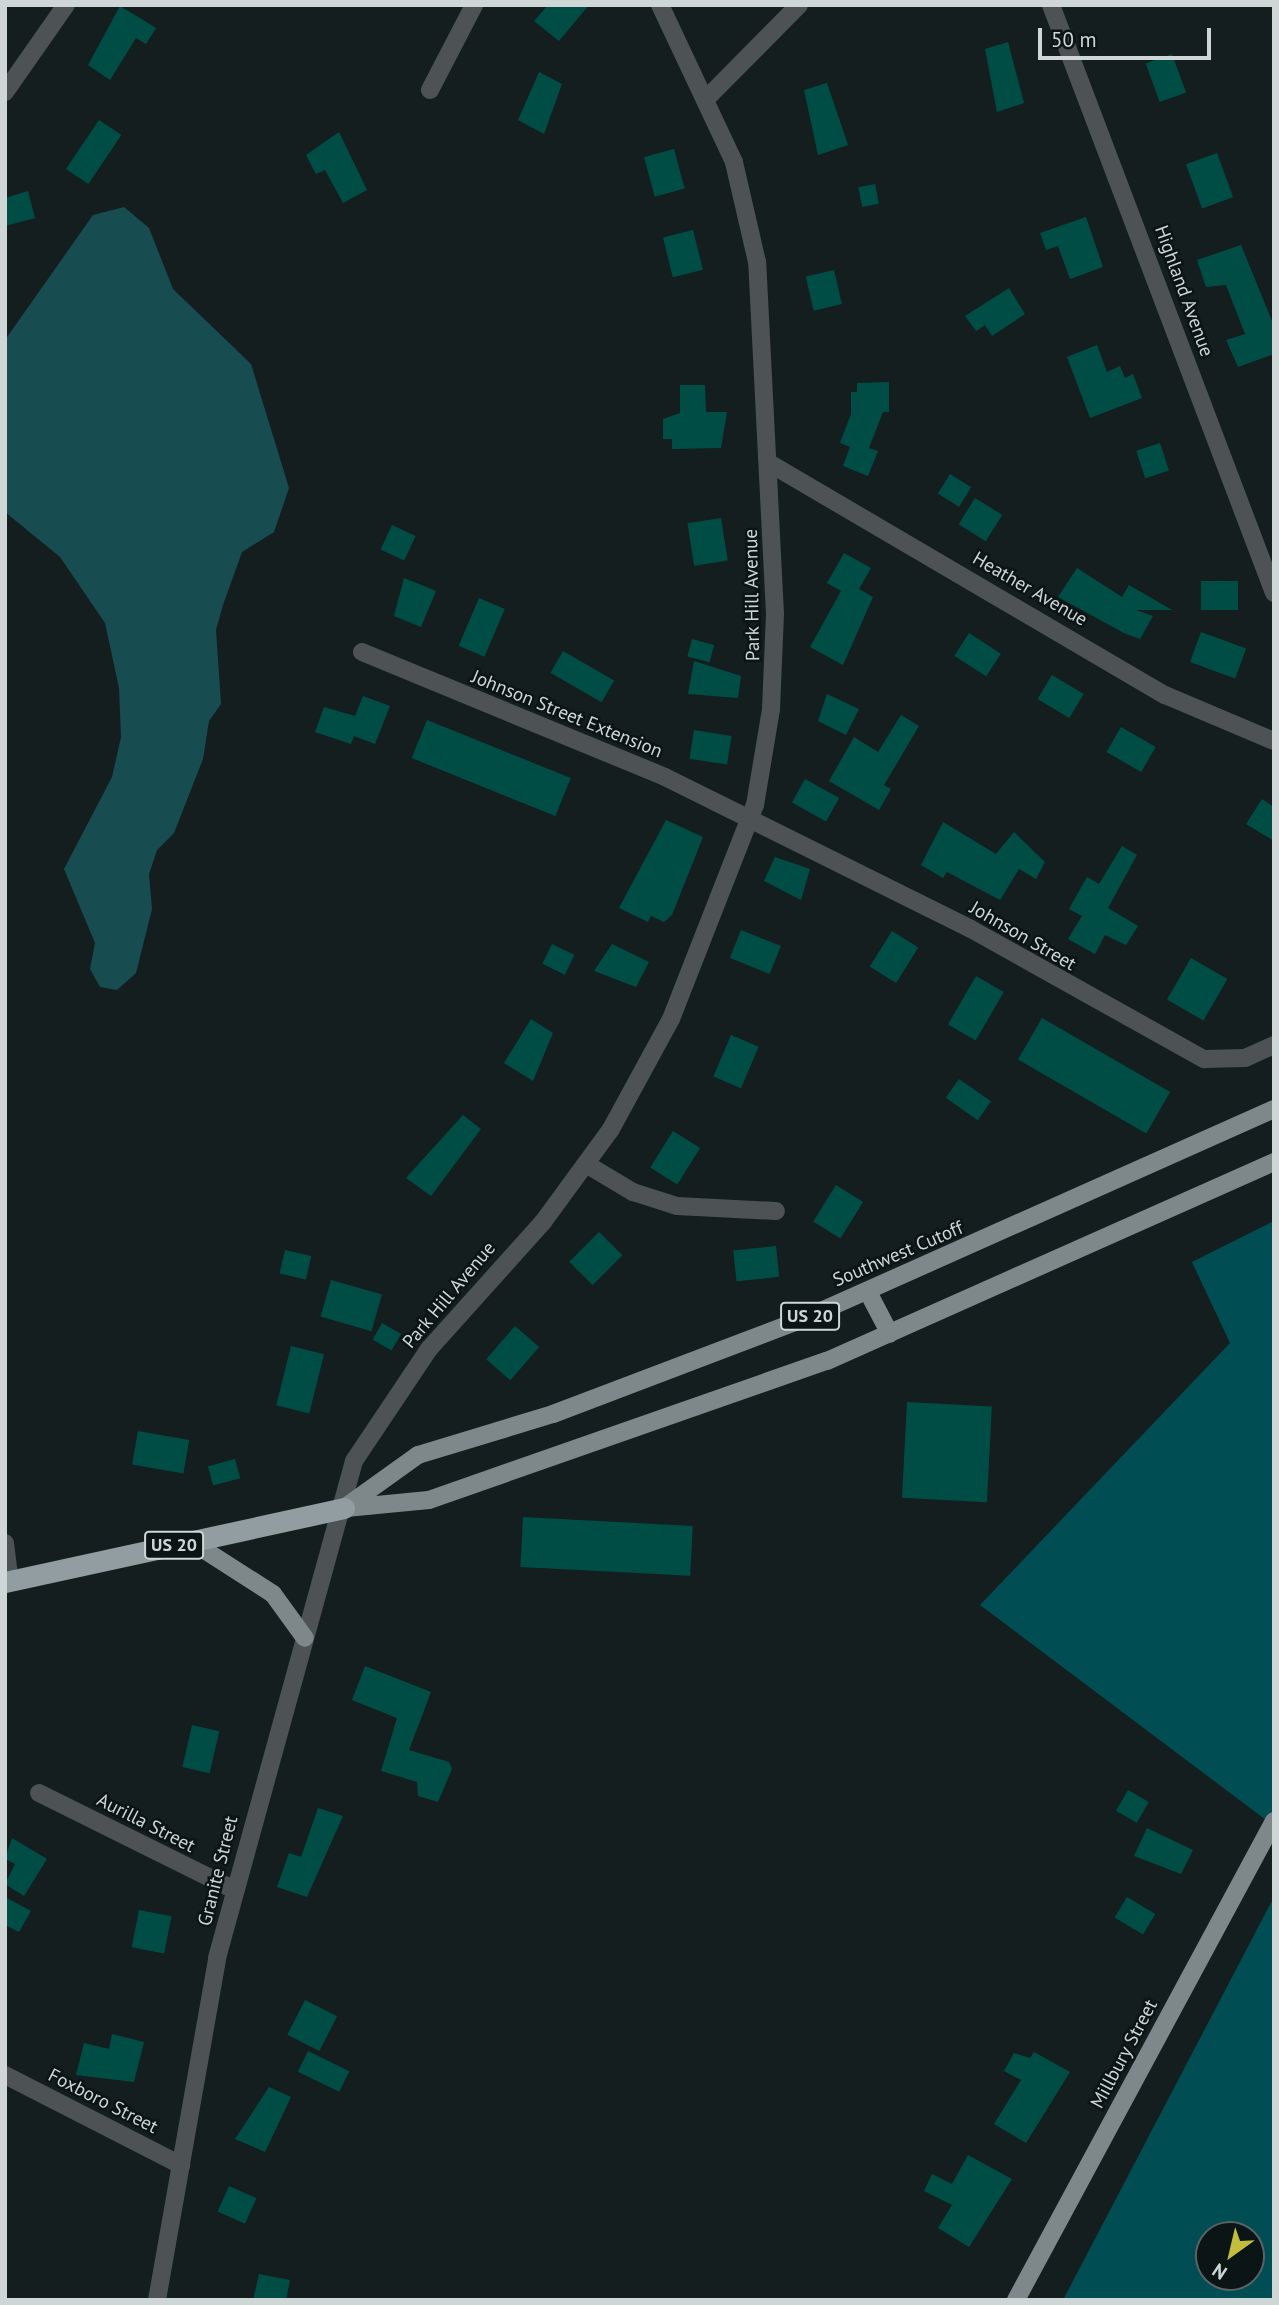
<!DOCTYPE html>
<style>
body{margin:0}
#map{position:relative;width:1279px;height:2305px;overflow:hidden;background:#151e1f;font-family:"PT Sans",sans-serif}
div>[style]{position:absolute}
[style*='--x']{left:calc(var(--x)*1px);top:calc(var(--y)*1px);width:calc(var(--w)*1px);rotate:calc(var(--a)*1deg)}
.green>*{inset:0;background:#174c51}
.forest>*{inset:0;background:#004e54}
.building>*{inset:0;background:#004d46;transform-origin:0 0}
.minor>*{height:18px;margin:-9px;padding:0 9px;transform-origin:9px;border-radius:9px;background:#4d5254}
.major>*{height:18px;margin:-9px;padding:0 9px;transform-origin:9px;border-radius:9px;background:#7e888b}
.highway>*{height:21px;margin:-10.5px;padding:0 10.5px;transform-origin:10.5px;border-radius:10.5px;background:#929da1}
span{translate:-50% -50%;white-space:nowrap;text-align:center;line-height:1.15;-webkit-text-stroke:5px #0c1516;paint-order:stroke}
.shield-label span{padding:2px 5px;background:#0c1516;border:2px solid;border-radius:5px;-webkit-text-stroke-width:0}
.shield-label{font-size:18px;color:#cfd6d6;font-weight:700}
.street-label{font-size:19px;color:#cfd6d6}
.frame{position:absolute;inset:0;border:7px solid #cfd6d6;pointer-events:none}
.north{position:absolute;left:1195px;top:2221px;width:70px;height:70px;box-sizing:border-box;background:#0c1516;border:2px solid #5a6263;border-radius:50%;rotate:214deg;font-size:19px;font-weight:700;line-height:28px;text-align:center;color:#cfd6d6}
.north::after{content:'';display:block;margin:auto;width:24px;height:32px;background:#c3bd3e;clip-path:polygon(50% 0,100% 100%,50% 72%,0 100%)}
.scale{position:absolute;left:1038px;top:28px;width:173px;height:32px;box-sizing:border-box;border:4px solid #cfd6d6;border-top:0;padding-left:9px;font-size:21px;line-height:24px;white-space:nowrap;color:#cfd6d6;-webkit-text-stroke:5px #0c1516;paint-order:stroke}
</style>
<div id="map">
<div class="green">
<div style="clip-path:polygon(124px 207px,149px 228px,173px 289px,251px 364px,289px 488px,274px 532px,242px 552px,223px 605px,216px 630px,221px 704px,209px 721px,203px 759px,174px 833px,157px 850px,149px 874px,152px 909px,136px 973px,117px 990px,100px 987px,90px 969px,95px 943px,64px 869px,112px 777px,121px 737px,119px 688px,105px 623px,60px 557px,5px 512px,5px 340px,93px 215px)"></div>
</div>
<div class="forest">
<div style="clip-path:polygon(1274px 1221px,1274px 1826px,980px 1605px,1230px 1343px,1192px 1262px)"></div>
<div style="clip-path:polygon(evenodd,1274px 1897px,1274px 2300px,1063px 2300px,1274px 1897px,1209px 2235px,1251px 2235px,1251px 2277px,1209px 2277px,1209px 2235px)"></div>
</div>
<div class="building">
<div style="clip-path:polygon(548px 5px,589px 5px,559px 41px,534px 21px)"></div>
<div style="clip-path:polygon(120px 6px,156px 28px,146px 44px,136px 38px,110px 80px,88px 65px)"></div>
<div style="clip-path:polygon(1008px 42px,1024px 103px,997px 112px,985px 49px)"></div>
<div style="left:1172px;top:54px;width:41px;height:28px;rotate:70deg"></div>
<div style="clip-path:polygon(539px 72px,562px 84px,544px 134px,518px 120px)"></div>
<div style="clip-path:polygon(827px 83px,848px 145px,818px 155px,804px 90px)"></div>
<div style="left:99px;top:120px;width:27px;height:59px;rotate:34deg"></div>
<div style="clip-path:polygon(339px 132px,367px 190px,343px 203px,325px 170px,316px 174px,306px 155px)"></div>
<div style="left:674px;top:149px;width:41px;height:31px;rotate:75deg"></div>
<div style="left:1217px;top:153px;width:47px;height:33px;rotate:70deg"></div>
<div style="left:875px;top:184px;width:20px;height:17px;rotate:79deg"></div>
<div style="clip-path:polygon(28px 191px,35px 218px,5px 226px,5px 198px)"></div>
<div style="clip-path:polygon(1086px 217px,1103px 267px,1070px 279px,1058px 246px,1046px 250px,1040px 233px)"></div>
<div style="left:693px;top:230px;width:41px;height:31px;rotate:76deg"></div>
<div style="clip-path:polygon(1241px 245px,1274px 326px,1274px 354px,1238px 367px,1226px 340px,1245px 334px,1226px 285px,1206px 287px,1197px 260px)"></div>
<div style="left:834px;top:270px;width:35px;height:29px;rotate:77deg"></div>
<div style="clip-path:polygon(1009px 288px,1025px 314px,992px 336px,985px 325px,976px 331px,965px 316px)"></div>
<div style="clip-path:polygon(1097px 345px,1107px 372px,1120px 366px,1125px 378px,1133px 374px,1142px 398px,1090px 418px,1067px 357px)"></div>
<div style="clip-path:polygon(889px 382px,889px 412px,883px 412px,869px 448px,878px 451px,868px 476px,843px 466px,850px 447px,840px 443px,851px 414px,851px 392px,857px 392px,857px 383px)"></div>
<div style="clip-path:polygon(680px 385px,705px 385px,706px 412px,727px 412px,721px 448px,672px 449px,672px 439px,663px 439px,663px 419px,680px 413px)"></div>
<div style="left:1160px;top:443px;width:29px;height:25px;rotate:72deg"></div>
<div style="left:950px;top:474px;width:25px;height:23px;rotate:32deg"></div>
<div style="left:975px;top:498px;width:32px;height:31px;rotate:32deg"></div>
<div style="left:721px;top:518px;width:43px;height:34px;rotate:81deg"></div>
<div style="left:392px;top:525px;width:26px;height:27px;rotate:25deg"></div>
<div style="clip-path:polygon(844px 553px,871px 568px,859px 589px,873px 597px,843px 665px,810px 647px,841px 591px,827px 583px)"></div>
<div style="clip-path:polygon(1077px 568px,1122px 597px,1129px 585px,1172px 610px,1136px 610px,1153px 616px,1140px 639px,1124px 633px,1058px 597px)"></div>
<div style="clip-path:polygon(404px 578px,436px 591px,421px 627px,394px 616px)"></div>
<div style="left:1201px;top:581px;width:37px;height:29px"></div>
<div style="left:479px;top:598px;width:28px;height:52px;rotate:23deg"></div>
<div style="left:1201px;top:632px;width:48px;height:32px;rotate:20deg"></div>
<div style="left:969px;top:633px;width:38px;height:27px;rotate:33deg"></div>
<div style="left:692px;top:639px;width:23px;height:18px;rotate:15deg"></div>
<div style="left:563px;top:651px;width:59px;height:25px;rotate:30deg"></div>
<div style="clip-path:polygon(694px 661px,741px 676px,738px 698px,688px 694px)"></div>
<div style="left:1052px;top:675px;width:37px;height:28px;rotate:31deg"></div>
<div style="clip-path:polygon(827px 694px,859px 709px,846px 735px,818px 721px)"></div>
<div style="clip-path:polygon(363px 696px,390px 706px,375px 744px,354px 736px,351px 744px,315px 732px,324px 707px,355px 716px)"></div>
<div style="clip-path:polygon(901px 715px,919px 726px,884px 785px,891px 789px,879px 810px,829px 781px,854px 737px,878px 752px)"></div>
<div style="left:427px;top:720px;width:155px;height:41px;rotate:22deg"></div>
<div style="left:1121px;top:727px;width:40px;height:29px;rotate:30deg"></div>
<div style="left:694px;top:730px;width:38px;height:29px;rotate:9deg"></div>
<div style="left:805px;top:779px;width:39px;height:27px;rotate:29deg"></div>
<div style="clip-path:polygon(1262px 799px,1274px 807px,1274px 841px,1246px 824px)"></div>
<div style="clip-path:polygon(666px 820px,703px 837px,672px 915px,664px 922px,651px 916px,648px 922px,619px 908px)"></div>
<div style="clip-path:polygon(943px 822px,996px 854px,1014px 832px,1045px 862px,1036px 879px,1019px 869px,1000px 900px,947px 872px,943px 878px,921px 865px)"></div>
<div style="clip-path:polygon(1122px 846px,1137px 855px,1108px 908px,1138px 926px,1126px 945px,1105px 935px,1095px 954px,1068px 939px,1082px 916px,1069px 909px,1087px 877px,1099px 884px)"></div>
<div style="clip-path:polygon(775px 857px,810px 869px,801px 900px,764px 881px)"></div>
<div style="left:741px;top:930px;width:43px;height:30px;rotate:22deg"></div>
<div style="left:892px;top:931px;width:31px;height:42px;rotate:32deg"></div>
<div style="left:552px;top:944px;width:25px;height:22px;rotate:26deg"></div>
<div style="clip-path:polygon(612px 944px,649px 962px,636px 987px,594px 971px)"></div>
<div style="left:1191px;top:958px;width:42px;height:48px;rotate:30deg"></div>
<div style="left:976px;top:976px;width:32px;height:56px;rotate:30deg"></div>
<div style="left:1042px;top:1018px;width:148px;height:48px;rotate:30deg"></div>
<div style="clip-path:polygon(531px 1019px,553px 1033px,533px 1081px,504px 1063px)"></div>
<div style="left:731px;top:1035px;width:30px;height:45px;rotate:23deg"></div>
<div style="left:959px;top:1079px;width:39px;height:23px;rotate:35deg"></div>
<div style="clip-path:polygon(463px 1115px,481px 1129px,431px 1196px,406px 1178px)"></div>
<div style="left:673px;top:1131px;width:32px;height:43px;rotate:32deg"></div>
<div style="left:836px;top:1185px;width:32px;height:43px;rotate:32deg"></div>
<div style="left:599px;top:1232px;width:33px;height:42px;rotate:45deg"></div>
<div style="left:776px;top:1246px;width:31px;height:43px;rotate:84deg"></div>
<div style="left:285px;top:1250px;width:27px;height:24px;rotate:13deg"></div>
<div style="left:331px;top:1280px;width:53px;height:38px;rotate:16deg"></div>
<div style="left:382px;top:1323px;width:22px;height:19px;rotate:30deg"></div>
<div style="left:515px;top:1326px;width:32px;height:44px;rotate:41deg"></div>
<div style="left:291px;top:1346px;width:34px;height:61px;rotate:14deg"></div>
<div style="left:907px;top:1402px;width:85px;height:96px;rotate:3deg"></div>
<div style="left:138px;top:1431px;width:52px;height:34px;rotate:10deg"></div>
<div style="left:235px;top:1459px;width:20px;height:28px;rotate:75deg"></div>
<div style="left:523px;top:1517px;width:170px;height:50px;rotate:3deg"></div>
<div style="clip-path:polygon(365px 1666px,431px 1692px,409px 1750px,449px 1762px,452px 1769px,438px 1802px,418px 1796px,417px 1782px,381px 1771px,397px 1718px,352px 1700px)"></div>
<div style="left:192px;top:1725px;width:28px;height:43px;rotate:13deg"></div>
<div style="left:1128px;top:1790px;width:24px;height:24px;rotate:30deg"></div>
<div style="clip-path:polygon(318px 1808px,343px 1816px,307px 1897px,277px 1887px,289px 1853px,301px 1857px)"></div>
<div style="clip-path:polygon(1147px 1828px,1193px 1850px,1181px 1874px,1134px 1856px)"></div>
<div style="clip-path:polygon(12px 1838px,47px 1859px,24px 1896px,5px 1884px,15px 1864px,5px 1859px)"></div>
<div style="clip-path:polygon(5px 1897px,31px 1911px,19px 1932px,5px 1925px)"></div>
<div style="left:1127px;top:1897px;width:33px;height:24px;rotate:31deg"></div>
<div style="left:139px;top:1910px;width:33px;height:38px;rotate:11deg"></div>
<div style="left:305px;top:2000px;width:36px;height:39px;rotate:27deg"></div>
<div style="clip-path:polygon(112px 2034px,144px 2042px,134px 2082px,76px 2075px,84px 2043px,109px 2049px)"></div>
<div style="left:308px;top:2051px;width:46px;height:23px;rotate:26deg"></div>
<div style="clip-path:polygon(1034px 2052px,1070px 2072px,1026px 2143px,994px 2124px,1021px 2080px,1004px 2071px,1014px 2053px,1030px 2058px)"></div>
<div style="clip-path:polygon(269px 2087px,291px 2097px,265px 2152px,235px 2139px)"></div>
<div style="clip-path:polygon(968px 2155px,1012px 2179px,969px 2247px,938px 2228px,952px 2205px,924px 2191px,932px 2174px,952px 2184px)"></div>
<div style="left:229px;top:2186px;width:30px;height:28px;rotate:24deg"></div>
<div style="clip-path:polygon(259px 2274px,290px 2280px,286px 2300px,253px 2300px)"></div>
</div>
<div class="minor">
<div style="--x:1051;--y:5;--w:629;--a:69.23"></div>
<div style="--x:430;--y:90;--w:96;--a:-62.6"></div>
<div style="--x:5;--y:92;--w:106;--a:-55"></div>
<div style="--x:706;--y:99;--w:132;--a:-45.3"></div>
<div style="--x:769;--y:463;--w:459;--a:30.4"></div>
<div style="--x:1165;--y:695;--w:118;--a:22.9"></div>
<div style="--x:362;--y:652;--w:328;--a:22.4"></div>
<div style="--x:665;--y:777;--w:342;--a:26.4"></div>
<div style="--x:971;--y:929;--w:267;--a:29.2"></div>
<div style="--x:1204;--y:1059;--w:41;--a:-1.4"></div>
<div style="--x:1245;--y:1058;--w:32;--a:-24"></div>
<div style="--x:586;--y:1164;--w:55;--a:30.8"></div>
<div style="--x:633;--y:1192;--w:46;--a:17.7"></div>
<div style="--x:677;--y:1206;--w:99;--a:2.9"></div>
<div style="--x:5;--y:1543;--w:38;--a:83"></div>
<div style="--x:39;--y:1793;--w:218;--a:26.4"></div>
<div style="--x:5;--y:2075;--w:198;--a:27.1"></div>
<div style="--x:157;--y:2300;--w:347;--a:-80"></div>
<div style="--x:217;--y:1958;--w:516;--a:-74.59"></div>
<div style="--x:354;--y:1461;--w:135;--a:-56.2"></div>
<div style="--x:429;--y:1349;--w:171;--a:-48.1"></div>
<div style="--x:543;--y:1222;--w:115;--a:-53.8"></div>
<div style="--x:611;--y:1129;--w:125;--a:-61.4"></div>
<div style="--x:671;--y:1019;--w:230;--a:-68.6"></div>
<div style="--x:755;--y:805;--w:97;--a:-80.5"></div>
<div style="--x:771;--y:709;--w:95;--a:-87.6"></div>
<div style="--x:775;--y:614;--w:352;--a:-92.9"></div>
<div style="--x:757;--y:262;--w:103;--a:-103"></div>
<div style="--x:734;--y:162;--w:174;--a:-115.2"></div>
</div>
<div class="major">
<div style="--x:868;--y:1292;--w:47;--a:62.4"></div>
<div style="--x:344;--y:1508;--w:91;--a:-35.6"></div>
<div style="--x:418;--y:1455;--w:141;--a:-16.9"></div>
<div style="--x:553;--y:1414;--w:265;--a:-20.8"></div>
<div style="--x:801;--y:1320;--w:518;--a:-24.04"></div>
<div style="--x:346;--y:1508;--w:83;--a:-5.5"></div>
<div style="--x:429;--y:1500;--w:422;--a:-19.3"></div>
<div style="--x:827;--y:1361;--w:489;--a:-24"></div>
<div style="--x:192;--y:1542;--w:96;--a:32.7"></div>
<div style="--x:273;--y:1594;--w:54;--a:54"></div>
<div style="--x:1016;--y:2300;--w:544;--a:-61.69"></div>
</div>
<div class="highway">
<div style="--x:5;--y:1582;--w:347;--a:-12.3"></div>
</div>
<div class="shield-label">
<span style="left:810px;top:1316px">US 20</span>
<span style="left:174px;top:1545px">US 20</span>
</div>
<div class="street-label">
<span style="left:1184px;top:291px;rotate:70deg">Highland Avenue</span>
<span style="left:1030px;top:589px;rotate:30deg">Heather Avenue</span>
<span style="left:752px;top:595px;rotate:-91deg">Park Hill Avenue</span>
<span style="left:567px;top:714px;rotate:22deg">Johnson Street Extension</span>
<span style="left:1023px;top:936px;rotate:30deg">Johnson Street</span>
<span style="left:898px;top:1254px;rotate:-23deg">Southwest Cutoff</span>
<span style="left:449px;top:1295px;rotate:-50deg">Park Hill Avenue</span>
<span style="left:146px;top:1823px;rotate:27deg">Aurilla Street</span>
<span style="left:218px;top:1871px;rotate:-76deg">Granite Street</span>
<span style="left:1124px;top:2054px;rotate:-62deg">Millbury Street</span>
<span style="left:103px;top:2101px;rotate:27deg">Foxboro Street</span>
</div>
<div class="frame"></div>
<div class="north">N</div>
<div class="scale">50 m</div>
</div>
